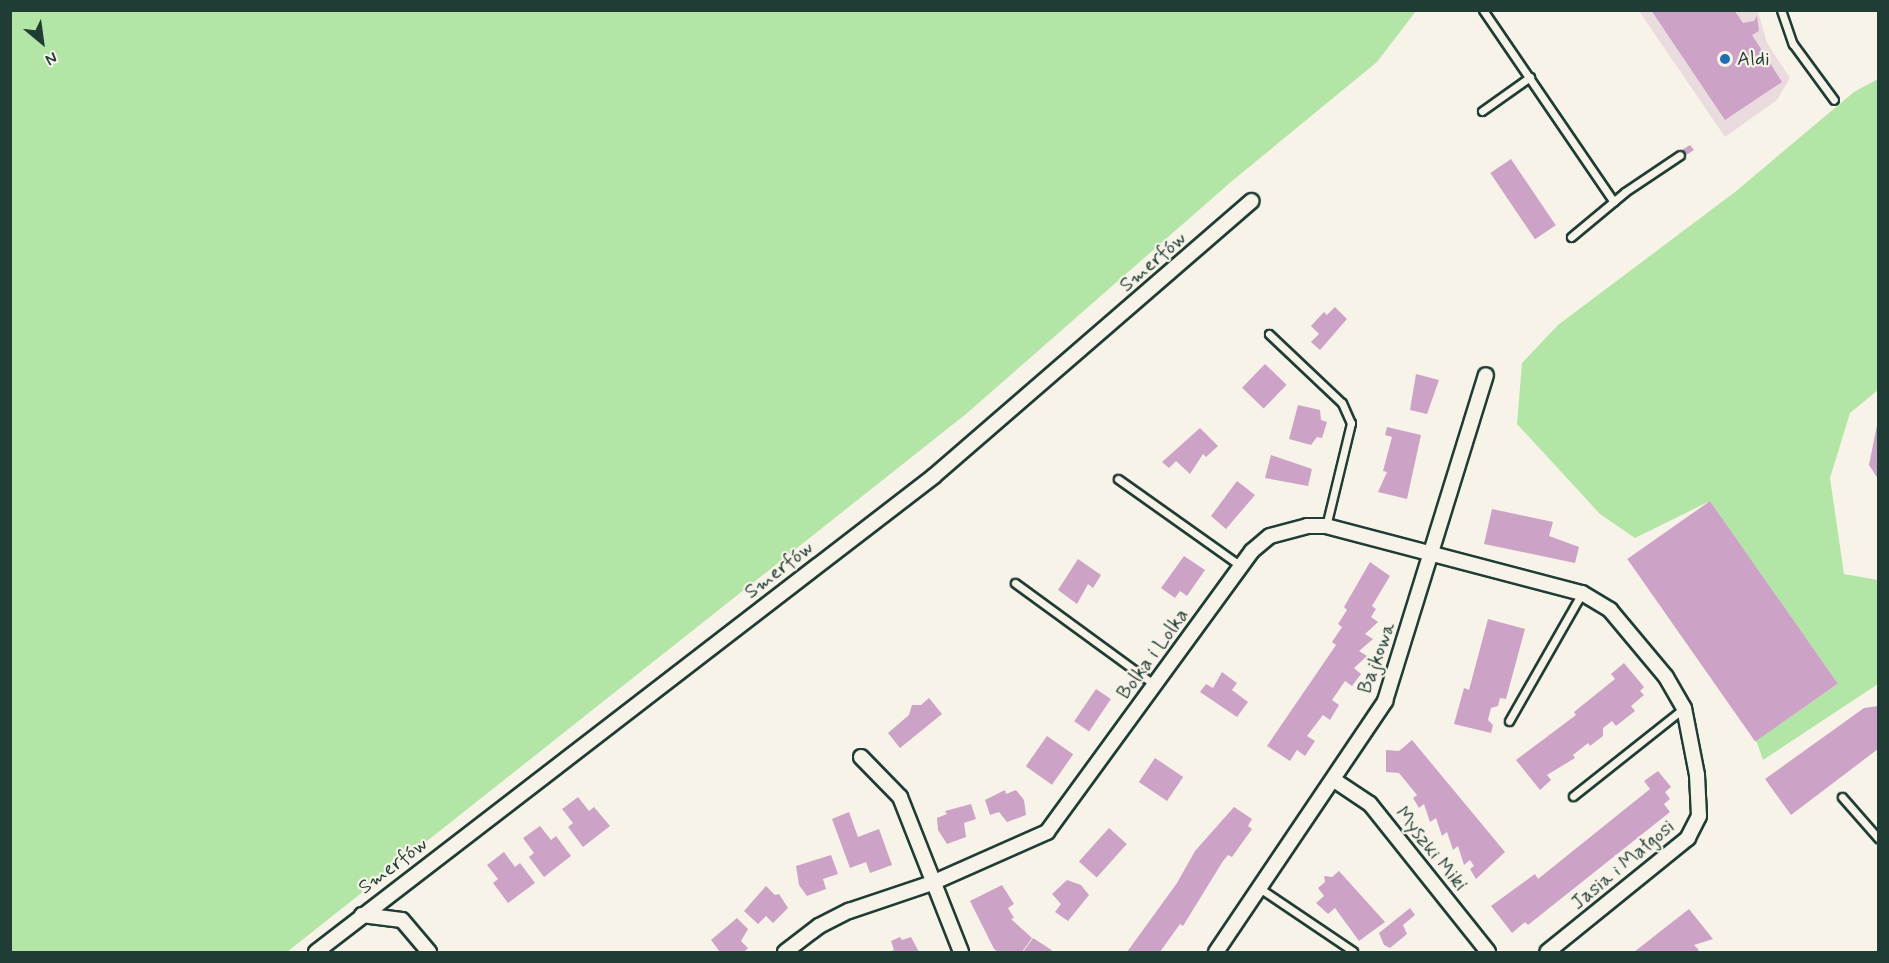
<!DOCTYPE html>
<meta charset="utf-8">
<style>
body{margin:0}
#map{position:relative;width:1889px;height:963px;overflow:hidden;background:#f7f3e8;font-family:Mynerve,sans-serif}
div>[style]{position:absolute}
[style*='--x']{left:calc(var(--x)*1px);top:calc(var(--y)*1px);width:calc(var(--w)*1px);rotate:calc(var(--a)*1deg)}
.built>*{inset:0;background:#eadbde}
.green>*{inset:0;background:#b3e5a6}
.building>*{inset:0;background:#cda2c7;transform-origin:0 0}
.roads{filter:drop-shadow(2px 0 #1f3d34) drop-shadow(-2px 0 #1f3d34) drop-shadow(0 2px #1f3d34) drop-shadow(0 -2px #1f3d34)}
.service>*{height:7px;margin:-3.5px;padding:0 3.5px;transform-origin:3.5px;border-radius:3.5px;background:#f7f3e8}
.minor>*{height:14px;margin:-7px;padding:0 7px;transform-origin:7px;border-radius:7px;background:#f7f3e8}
.dots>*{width:16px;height:16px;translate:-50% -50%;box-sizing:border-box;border:3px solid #f7f3e8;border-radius:50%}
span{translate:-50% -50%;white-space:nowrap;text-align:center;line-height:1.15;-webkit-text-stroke:4.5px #f7f3e8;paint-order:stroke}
.poi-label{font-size:20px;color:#1f3d34}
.left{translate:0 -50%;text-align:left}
.street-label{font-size:20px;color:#1f3d34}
.frame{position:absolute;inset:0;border:12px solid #1f3d34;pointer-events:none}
.north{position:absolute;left:12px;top:12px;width:60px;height:60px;-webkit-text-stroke:4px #f7f3e8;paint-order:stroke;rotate:151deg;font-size:16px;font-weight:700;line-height:24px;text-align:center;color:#1f3d34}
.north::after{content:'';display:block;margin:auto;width:21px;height:27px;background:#1f3d34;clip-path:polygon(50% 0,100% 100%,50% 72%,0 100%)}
</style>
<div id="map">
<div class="built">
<div style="clip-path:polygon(1639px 11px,1758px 11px,1767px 43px,1790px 78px,1777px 100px,1725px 137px)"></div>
</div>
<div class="green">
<div style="clip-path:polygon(10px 11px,11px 10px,1416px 11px,1377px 62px,1232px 181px,966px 414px,287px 952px,11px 952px)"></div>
<div style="clip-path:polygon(1878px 79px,1878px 390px,1850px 413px,1830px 478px,1844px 574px,1878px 580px,1878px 684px,1763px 760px,1756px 740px,1838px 684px,1710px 501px,1635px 538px,1600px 514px,1517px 424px,1522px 363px,1558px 325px,1735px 192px,1854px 92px)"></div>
</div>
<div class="building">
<div style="clip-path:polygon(1651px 10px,1734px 10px,1743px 23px,1754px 21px,1757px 16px,1759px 31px,1752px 35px,1782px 82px,1725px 120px)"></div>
<div style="clip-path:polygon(1690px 145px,1694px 150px,1686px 155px,1682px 150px)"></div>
<div style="left:1511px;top:159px;width:80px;height:25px;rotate:56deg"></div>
<div style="clip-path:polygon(1335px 307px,1347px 319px,1320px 350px,1311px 342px,1319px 334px,1311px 326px,1324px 312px,1327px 315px)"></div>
<div style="left:1265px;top:364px;width:30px;height:33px;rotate:44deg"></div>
<div style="clip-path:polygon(1416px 374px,1439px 380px,1427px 414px,1410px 410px)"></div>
<div style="clip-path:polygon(1298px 405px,1320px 410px,1321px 420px,1327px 422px,1322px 438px,1317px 437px,1311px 445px,1289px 439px)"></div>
<div style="clip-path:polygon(1877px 425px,1878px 425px,1878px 479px,1869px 465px)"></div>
<div style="clip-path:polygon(1387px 427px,1421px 435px,1407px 499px,1378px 492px,1387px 472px,1383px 471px,1392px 437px,1385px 435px)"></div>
<div style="clip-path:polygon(1200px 428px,1218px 446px,1206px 457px,1203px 454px,1190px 474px,1176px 461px,1169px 468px,1162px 462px)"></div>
<div style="clip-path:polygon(1271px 455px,1312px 469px,1308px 486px,1265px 478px)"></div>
<div style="clip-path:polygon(1237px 481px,1255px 495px,1226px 529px,1211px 516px)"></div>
<div style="left:1710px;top:501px;width:223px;height:101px;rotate:55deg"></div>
<div style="clip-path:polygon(1492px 509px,1553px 522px,1549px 536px,1579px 547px,1575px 563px,1484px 544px)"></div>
<div style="clip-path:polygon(1184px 556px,1205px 570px,1187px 596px,1180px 591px,1175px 598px,1161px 588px)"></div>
<div style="clip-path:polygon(1078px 559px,1101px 575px,1093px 588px,1088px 584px,1077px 604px,1058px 590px)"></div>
<div style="clip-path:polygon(1370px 562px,1390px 576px,1372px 606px,1376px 609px,1371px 617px,1378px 622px,1365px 634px,1373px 639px,1359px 651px,1367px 656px,1354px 668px,1361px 674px,1352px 686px,1345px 681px,1332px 700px,1339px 705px,1330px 720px,1323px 715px,1307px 736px,1315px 741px,1305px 756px,1297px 750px,1290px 761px,1267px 746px,1336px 645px,1332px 642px,1342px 627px,1338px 624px,1347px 610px,1344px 607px)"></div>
<div style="clip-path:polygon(1488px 619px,1525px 629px,1506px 699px,1500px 698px,1498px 706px,1491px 708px,1488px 720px,1493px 725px,1491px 733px,1454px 724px,1464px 688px,1469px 690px)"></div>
<div style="clip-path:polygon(1624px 663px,1644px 687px,1640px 691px,1644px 695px,1631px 706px,1635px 711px,1616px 726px,1612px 721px,1603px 728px,1603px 736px,1590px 746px,1588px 743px,1573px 755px,1575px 758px,1547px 775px,1551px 780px,1540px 790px,1516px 760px,1576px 715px,1574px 712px,1615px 679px,1611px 674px)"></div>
<div style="clip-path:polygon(1222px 672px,1237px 683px,1232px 690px,1248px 702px,1237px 717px,1200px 692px,1206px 684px,1213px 688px)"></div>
<div style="left:1096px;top:689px;width:18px;height:39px;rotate:34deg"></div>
<div style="clip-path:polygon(929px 698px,942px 714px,900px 748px,888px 733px,909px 715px,912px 705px,921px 705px)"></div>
<div style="clip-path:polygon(1878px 706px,1878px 749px,1791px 815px,1765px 779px,1864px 708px)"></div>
<div style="left:1047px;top:736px;width:32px;height:37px;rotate:35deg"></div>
<div style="clip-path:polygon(1412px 740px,1505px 852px,1476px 879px,1470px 869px,1474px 866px,1470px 860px,1464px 865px,1458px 846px,1453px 850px,1447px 832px,1442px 836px,1436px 818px,1430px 822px,1424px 804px,1419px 808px,1413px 798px,1417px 795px,1399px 773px,1386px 772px,1386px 750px,1399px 751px)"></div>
<div style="left:1155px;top:758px;width:34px;height:29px;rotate:34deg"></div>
<div style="clip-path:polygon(1658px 771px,1671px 787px,1665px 792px,1670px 799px,1664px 804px,1670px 812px,1528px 925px,1525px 922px,1512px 933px,1491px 906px,1535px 874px,1538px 879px,1650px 789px,1644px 781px)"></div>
<div style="clip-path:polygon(1005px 790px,1006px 794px,1016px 790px,1024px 800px,1026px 815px,1007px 822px,999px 812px,990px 815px,985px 800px)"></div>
<div style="clip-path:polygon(578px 797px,589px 811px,594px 807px,610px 826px,583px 847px,568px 827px,573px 823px,562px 809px)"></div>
<div style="clip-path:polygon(971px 804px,976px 819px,964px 823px,966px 837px,947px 844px,938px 830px,937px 818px,947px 814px,945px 811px)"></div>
<div style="clip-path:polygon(1234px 807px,1252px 819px,1248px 826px,1252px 829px,1232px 857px,1228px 855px,1223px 861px,1183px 926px,1180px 924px,1160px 952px,1127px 952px,1177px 883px,1195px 851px)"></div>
<div style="clip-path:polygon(849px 812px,858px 837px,879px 829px,892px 865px,870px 873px,866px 862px,850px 868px,832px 819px)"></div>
<div style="clip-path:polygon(540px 826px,551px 840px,556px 836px,571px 856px,544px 877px,529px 857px,534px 853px,523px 838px)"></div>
<div style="left:1109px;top:828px;width:24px;height:45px;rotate:42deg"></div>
<div style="clip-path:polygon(504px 852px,515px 867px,520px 863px,535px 883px,508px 903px,493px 883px,498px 879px,487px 865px)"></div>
<div style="clip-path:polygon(831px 855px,838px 874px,823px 879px,826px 889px,807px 896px,799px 885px,796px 866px)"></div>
<div style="clip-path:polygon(1339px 871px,1385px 922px,1359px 941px,1335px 908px,1328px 914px,1316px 903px,1324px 896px,1318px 888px,1325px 882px,1324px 876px,1332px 877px)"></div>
<div style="clip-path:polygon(1067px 880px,1081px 885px,1089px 895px,1068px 921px,1055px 912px,1061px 904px,1052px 894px)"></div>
<div style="clip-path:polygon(1002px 885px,1014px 904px,1008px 908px,1014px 918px,1011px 919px,1032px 938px,1022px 952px,998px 952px,994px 949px,970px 901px)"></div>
<div style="clip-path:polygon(766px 886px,775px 895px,779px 894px,788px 908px,773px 923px,766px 916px,758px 924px,744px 911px)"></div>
<div style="clip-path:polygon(1410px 908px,1415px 915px,1403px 925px,1407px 934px,1390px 948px,1384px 945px,1379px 933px)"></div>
<div style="clip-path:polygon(1689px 909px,1713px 939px,1694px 945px,1699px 950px,1696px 952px,1634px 952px)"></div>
<div style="clip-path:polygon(737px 918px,748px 929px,741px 941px,748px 948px,744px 952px,720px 952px,711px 940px)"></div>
<div style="clip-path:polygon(900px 937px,902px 940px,911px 937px,919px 952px,888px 952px,894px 950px,891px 941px)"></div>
<div style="clip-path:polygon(1033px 938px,1047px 947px,1054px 952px,1023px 952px)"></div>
</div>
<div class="roads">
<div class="service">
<div style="--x:1483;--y:10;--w:232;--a:55.7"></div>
<div style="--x:1781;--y:10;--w:36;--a:71"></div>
<div style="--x:1793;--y:44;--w:69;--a:53.8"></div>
<div style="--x:1482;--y:111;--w:59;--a:-35.3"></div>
<div style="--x:1571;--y:237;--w:70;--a:-39.8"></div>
<div style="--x:1625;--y:192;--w:66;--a:-33.9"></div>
<div style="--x:1269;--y:334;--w:100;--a:43.4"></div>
<div style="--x:1342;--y:403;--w:22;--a:66"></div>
<div style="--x:1351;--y:423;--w:106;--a:103.6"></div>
<div style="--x:1118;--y:479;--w:151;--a:35.3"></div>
<div style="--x:1015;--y:583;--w:173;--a:36.1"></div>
<div style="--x:1509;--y:721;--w:147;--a:-60.3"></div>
<div style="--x:1573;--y:796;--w:142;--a:-38.4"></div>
<div style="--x:1842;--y:797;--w:55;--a:48.7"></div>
<div style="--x:1261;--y:889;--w:111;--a:34"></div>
</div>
<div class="minor">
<div style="--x:861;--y:757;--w:56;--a:45.7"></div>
<div style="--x:900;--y:797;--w:167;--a:68.5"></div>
<div style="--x:1334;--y:780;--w:43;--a:33.7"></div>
<div style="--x:1370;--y:804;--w:189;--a:51.4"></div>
<div style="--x:362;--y:915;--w:40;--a:7.1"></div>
<div style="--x:402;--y:920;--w:42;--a:49.8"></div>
<div style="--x:316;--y:952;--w:780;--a:-37.6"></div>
<div style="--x:934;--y:476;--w:420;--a:-40.9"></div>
<div style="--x:785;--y:952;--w:43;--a:-37.4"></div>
<div style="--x:819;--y:926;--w:34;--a:-27"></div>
<div style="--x:849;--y:911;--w:88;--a:-18.6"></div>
<div style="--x:932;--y:883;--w:126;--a:-23.9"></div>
<div style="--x:1047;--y:832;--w:348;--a:-53.9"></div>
<div style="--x:1252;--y:551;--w:23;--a:-40"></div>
<div style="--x:1270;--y:536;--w:38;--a:-15"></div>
<div style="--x:1307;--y:526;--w:19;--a:0"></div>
<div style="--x:1326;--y:526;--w:265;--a:14.7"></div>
<div style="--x:1582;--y:593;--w:33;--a:31"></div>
<div style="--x:1610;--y:610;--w:87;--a:50.1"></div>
<div style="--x:1666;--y:677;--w:36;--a:60"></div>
<div style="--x:1684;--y:708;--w:68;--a:79"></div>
<div style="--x:1697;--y:775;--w:41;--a:87.2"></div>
<div style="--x:1699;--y:816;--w:25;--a:117"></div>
<div style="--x:1688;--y:838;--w:181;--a:141"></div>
<div style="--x:1216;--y:952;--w:303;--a:-56"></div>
<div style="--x:1385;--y:701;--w:341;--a:-72.8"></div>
</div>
</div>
<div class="dots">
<div style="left:1725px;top:59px;background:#1f6fb2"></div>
</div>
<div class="poi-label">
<span class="left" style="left:1737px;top:59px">Aldi</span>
</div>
<div class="street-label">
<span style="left:1153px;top:262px;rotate:-41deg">Smerfów</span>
<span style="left:779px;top:570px;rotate:-38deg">Smerfów</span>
<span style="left:1153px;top:654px;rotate:-54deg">Bolka i Lolka</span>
<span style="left:1377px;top:658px;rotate:-70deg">Bajkowa</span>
<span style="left:1431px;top:849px;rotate:51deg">Myszki Miki</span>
<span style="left:1623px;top:865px;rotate:-40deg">Jasia i Małgosi</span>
<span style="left:393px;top:866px;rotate:-37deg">Smerfów</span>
</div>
<div class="frame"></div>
<div class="north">N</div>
</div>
